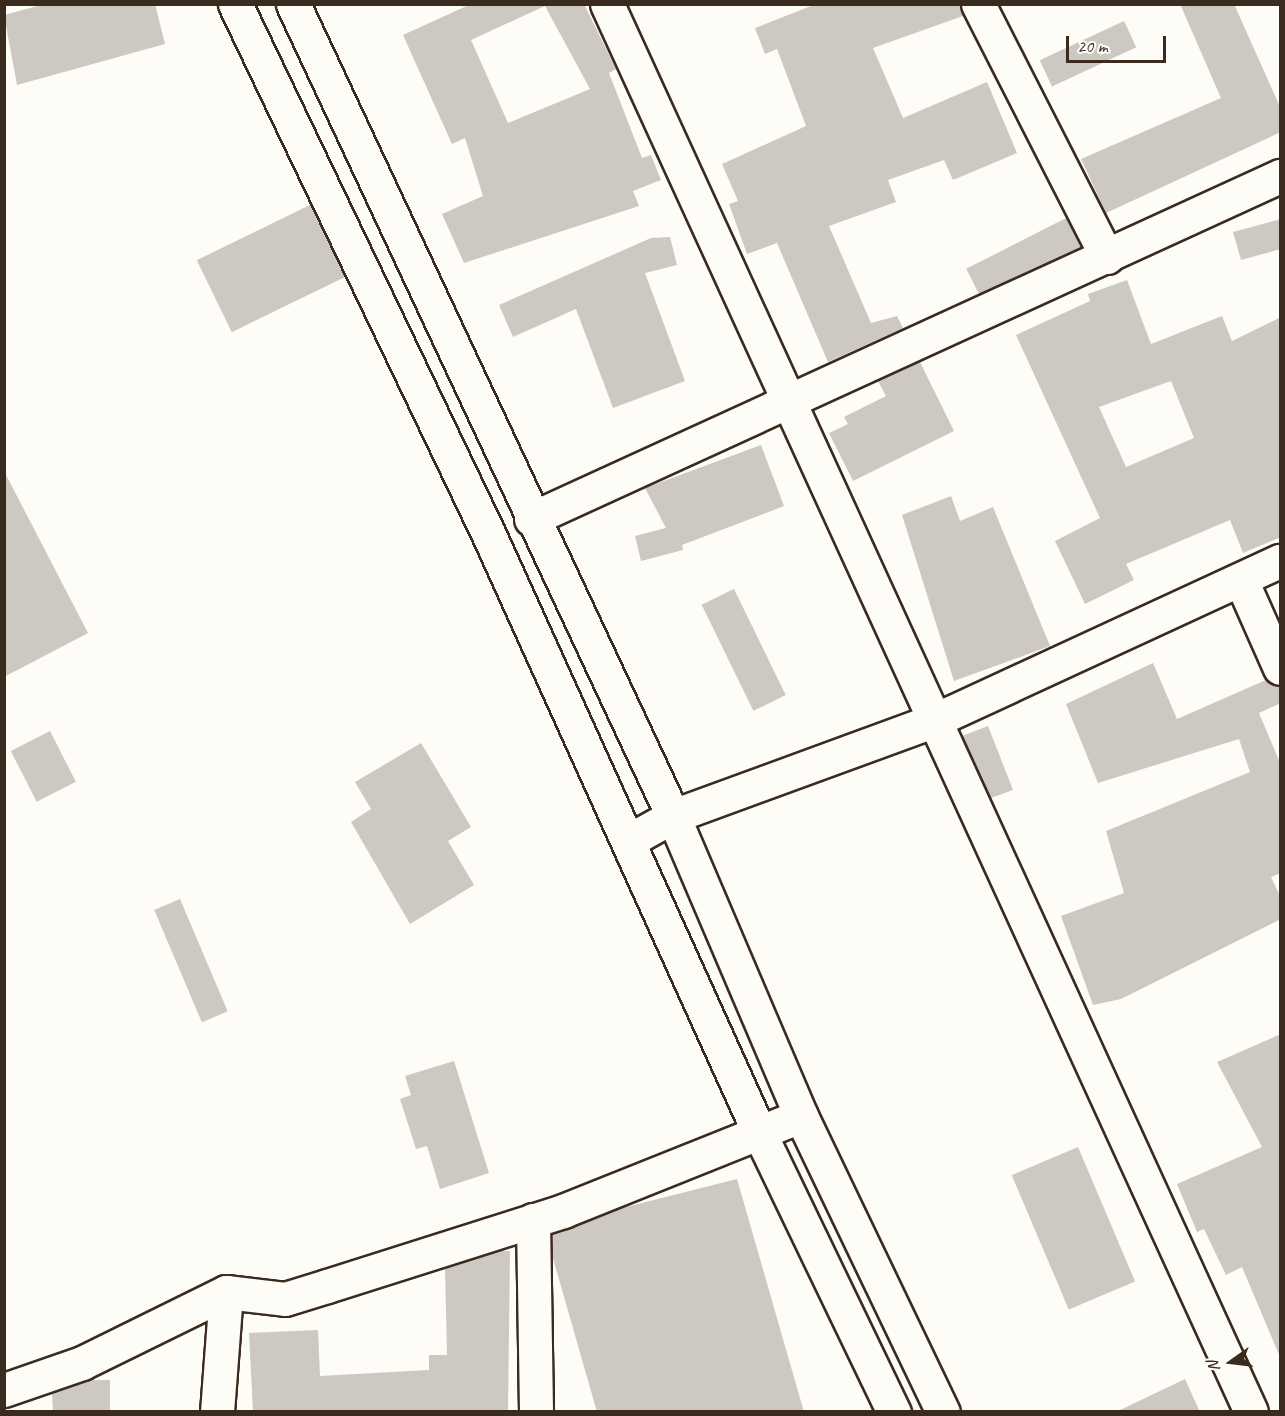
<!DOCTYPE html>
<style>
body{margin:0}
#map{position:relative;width:1285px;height:1416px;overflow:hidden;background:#fdfcf7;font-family:Caveat,sans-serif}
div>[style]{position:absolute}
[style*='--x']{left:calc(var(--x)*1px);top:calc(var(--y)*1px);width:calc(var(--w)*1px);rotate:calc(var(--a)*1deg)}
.building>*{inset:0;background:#cdc8c2;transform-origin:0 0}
.roads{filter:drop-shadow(2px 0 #3b2a1e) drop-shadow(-2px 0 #3b2a1e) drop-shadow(0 2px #3b2a1e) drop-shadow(0 -2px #3b2a1e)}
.minor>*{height:33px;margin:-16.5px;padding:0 16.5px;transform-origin:16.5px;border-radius:16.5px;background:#fdfcf7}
.primary>*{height:33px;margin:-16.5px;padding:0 16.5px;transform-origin:16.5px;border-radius:16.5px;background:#fdfcf7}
span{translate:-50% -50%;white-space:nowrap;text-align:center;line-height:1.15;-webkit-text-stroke:5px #fdfcf7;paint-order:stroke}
.frame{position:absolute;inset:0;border:6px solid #3b2a1e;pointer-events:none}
.north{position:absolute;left:1201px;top:1332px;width:60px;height:60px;-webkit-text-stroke:4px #fdfcf7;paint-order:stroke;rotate:256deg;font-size:16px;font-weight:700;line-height:24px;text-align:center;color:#3b2a1e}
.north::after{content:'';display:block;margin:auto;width:21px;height:27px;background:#3b2a1e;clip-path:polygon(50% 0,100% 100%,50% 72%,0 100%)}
.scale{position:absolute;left:1066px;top:36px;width:100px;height:27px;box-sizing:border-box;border:3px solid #3b2a1e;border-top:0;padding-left:8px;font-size:18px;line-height:21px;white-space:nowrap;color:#3b2a1e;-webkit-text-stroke:4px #fdfcf7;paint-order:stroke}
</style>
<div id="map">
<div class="building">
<div style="clip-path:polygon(45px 4px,155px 4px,165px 44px,17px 85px,4px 15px)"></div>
<div style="clip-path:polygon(evenodd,471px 4px,584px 4px,616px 69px,609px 73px,642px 158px,651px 155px,661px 180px,633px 191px,639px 206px,464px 263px,442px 214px,483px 196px,465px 138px,452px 144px,403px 35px,471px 4px,545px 6px,590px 89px,508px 123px,471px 40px,545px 6px)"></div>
<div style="clip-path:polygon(816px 4px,960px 4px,963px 16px,873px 48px,903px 118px,987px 82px,1017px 153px,953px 180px,944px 160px,888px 180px,896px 202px,829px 226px,871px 323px,897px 316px,903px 328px,828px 362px,777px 243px,747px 254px,729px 204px,738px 201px,722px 164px,806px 126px,777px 49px,765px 54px,755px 28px)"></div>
<div style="clip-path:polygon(1180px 4px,1234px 4px,1281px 109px,1281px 132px,1106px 213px,1081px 159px,1221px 98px)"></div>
<div style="left:1124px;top:21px;width:29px;height:93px;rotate:65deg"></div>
<div style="left:310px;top:205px;width:80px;height:126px;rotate:64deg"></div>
<div style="left:1066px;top:218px;width:33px;height:112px;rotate:63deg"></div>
<div style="clip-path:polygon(1281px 219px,1281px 249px,1241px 260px,1233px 232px)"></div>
<div style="clip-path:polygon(670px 237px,677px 265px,645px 273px,685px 381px,613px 408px,576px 309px,513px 337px,499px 305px,651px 238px)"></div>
<div style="clip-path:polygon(evenodd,1127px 280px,1151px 344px,1222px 316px,1232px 341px,1281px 317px,1281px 537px,1243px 553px,1230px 520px,1126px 564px,1134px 580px,1085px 604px,1055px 541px,1100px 518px,1016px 335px,1090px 301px,1088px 294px,1127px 280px,1171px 381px,1194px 438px,1126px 467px,1099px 407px,1171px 381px)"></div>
<div style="clip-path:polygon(920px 362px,954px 431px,853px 481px,829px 433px,848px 424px,844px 417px,886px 396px,878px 381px)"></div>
<div style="clip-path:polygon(761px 445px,784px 506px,682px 545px,683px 550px,641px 561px,635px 536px,666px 528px,645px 488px)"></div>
<div style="clip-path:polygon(4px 471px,88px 633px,4px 677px)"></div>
<div style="clip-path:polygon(951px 496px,960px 521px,993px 507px,1050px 646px,954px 681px,902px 515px)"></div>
<div style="left:734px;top:589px;width:118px;height:36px;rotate:64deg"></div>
<div style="clip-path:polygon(1153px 663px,1177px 719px,1266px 680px,1281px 686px,1281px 703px,1259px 713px,1281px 765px,1281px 873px,1271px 877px,1281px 898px,1281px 919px,1121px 999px,1093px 1005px,1061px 916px,1124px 893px,1106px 831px,1250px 772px,1239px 739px,1098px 783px,1066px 704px)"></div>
<div style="clip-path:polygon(988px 726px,1013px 790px,991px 798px,962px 736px)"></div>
<div style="left:50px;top:731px;width:57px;height:44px;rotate:63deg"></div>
<div style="clip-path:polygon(421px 743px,471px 827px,448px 841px,474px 885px,410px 924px,351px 822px,371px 809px,355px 782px)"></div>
<div style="left:180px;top:899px;width:122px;height:28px;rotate:67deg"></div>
<div style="clip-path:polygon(1281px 1034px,1281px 1357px,1280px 1357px,1242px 1267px,1226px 1275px,1204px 1229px,1197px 1232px,1177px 1184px,1262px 1147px,1217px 1062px)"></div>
<div style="clip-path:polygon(454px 1061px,489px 1173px,440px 1189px,427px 1146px,416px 1149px,400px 1099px,411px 1095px,405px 1076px)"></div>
<div style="left:1078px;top:1147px;width:146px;height:72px;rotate:67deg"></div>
<div style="clip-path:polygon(737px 1179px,804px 1412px,597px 1412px,552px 1255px,552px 1234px,618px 1209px)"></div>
<div style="clip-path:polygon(499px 1251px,510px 1251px,508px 1412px,253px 1412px,249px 1333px,318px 1330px,320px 1376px,429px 1370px,429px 1355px,447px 1355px,445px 1268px)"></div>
<div style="clip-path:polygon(1185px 1379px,1200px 1412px,1116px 1412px)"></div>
<div style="clip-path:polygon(89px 1380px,110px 1380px,110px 1412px,53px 1412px,52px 1393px)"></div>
</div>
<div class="roads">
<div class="minor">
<div style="--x:607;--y:4;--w:1548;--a:65.42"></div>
<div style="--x:978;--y:4;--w:284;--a:63"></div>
<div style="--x:531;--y:519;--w:824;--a:-24.61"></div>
<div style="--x:1241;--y:580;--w:96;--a:66.1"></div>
<div style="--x:630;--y:840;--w:49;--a:-29.2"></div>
<div style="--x:673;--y:816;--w:277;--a:-20.1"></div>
<div style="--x:933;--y:721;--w:382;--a:-24.8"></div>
<div style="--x:533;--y:1220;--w:192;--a:89.1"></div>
<div style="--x:4;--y:1390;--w:83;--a:-19.1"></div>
<div style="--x:82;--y:1363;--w:161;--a:-26.2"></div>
<div style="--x:226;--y:1292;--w:59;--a:6.8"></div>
<div style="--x:285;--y:1299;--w:44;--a:-17.2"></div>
<div style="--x:327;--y:1286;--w:248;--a:-17.6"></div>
<div style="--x:563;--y:1211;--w:256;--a:-21.8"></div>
<div style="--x:217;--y:1412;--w:120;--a:-85.7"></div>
</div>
<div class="primary">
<div style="--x:235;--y:4;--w:589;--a:64.44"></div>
<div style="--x:489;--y:535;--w:657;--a:65.66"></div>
<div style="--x:760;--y:1134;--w:309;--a:64.3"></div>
<div style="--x:293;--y:4;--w:897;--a:64.92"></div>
<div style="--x:673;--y:816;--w:326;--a:66.9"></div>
<div style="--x:801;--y:1116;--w:328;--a:64.4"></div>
</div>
</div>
<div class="frame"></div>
<div class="north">N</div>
<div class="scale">20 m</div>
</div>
